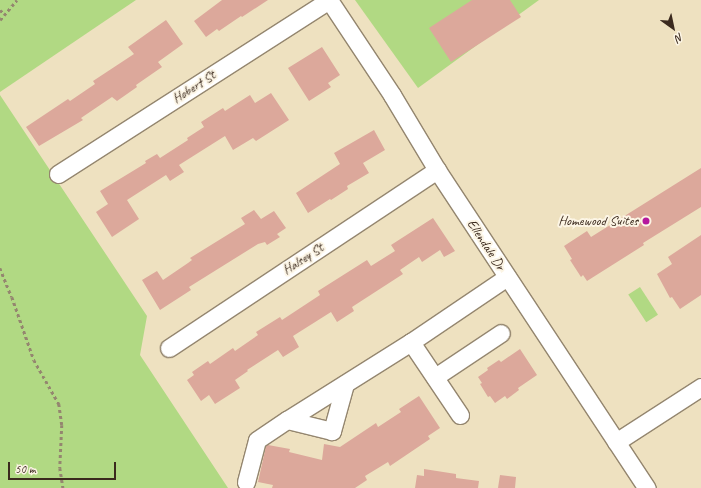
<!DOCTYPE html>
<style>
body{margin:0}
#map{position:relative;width:701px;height:488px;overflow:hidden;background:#eee1c0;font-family:Caveat,sans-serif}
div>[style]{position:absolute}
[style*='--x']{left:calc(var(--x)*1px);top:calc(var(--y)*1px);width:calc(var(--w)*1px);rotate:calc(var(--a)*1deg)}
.green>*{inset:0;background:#b1d983;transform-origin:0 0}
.building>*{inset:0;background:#dca89b}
.path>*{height:2.5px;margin-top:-1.25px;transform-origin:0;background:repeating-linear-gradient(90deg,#94866f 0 3px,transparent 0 6px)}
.roads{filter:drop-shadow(1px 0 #94866f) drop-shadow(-1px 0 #94866f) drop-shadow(0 1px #94866f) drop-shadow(0 -1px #94866f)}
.minor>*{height:17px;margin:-8.5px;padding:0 8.5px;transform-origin:8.5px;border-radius:8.5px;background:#fff}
.dots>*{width:11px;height:11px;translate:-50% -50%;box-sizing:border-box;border:2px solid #fcf5e5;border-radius:50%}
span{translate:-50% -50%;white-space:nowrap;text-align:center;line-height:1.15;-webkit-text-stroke:4px #fcf5e5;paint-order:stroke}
.street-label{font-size:14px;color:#3b2a1e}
.poi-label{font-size:14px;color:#3b2a1e}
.right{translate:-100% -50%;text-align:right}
.north{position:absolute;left:653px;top:8px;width:40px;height:40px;-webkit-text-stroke:3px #fcf5e5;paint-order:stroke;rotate:147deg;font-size:11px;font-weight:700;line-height:16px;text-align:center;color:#3b2a1e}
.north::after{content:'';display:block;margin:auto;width:14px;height:18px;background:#3b2a1e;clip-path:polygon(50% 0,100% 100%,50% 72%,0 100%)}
.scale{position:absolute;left:8px;top:462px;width:108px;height:18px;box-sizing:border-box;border:2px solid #3b2a1e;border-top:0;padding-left:5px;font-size:12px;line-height:14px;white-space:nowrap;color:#3b2a1e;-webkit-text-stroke:3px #fcf5e5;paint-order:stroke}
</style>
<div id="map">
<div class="green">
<div style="clip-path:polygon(0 0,136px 0,0 92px)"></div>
<div style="clip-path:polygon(355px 0,539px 0,418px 88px)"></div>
<div style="clip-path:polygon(0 95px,147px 316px,140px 355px,228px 488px,0 488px)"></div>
<div style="left:640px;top:287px;width:33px;height:14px;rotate:57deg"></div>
</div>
<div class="building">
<div style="clip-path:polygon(222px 0,268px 0,242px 17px,241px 16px,219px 31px,217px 29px,206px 37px,194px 21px)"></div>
<div style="clip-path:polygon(472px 0,510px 0,521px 17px,451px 62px,429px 28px)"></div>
<div style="clip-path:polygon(166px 20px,183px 44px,158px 62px,162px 67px,136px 85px,137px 87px,117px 101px,112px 97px,81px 118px,83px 120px,39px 146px,26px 127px,68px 99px,70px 101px,95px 84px,93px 81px,134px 54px,128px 47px)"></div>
<div style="clip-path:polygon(322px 47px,340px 75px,328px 83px,331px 87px,309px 101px,288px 68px)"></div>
<div style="clip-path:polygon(271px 93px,289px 120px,256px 141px,253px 138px,233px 150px,225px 136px,179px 165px,184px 172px,170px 181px,166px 175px,127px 200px,139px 219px,112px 237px,96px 212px,108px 204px,100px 191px,146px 163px,145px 161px,157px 154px,160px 158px,188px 140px,187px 138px,204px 127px,201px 122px,223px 108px,225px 111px,250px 95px,255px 103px)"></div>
<div style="clip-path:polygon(374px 130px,385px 150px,363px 163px,369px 173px,347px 186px,348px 189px,331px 200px,330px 199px,308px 213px,296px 193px,340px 164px,334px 153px)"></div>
<div style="clip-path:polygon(701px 168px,701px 207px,643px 243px,644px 245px,587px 281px,583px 275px,581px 277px,570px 260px,572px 259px,564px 246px,587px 231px,591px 237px)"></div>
<div style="clip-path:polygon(254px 210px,261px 219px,274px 211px,286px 228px,277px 234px,280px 237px,267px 245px,265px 242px,258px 244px,189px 287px,191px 290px,160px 310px,142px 280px,157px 271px,163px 280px,188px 263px,192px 260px,190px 258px,245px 224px,241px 218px)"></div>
<div style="clip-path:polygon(433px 218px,455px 251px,444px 257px,440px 250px,422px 262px,419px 257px,400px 270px,403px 274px,352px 307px,354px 311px,337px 322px,331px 312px,293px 336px,299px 347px,283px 357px,278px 350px,247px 370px,248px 371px,235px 380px,240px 388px,215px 404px,209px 395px,201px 401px,187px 380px,194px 375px,192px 372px,208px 361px,210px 364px,233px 348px,235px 351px,258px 335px,256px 332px,280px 317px,282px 320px,320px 295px,318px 291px,367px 260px,371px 266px,395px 251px,391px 245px)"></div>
<div style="clip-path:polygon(701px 235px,701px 295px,680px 309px,672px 297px,670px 298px,657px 274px,672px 264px,668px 257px)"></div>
<div style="clip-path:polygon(520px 349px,537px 375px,518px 388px,519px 390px,507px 399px,505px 396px,495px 403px,490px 396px,488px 397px,480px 384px,482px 383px,478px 377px,488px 370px,487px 368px,499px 360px,501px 362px)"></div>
<div style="clip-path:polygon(419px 396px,440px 428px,428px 436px,430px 439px,390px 466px,388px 462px,365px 476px,367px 480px,355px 488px,272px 488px,273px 485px,258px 482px,266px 446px,268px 445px,290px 449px,289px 452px,322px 460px,324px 444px,340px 447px,376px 423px,378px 427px,401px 412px,399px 409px)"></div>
<div style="clip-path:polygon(424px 469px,456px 474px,456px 478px,479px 481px,478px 488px,415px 488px,417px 475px,424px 476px)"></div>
<div style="clip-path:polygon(500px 475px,516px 477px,515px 488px,498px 488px)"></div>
</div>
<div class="path">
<div style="--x:0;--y:10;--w:6;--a:39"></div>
<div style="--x:0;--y:20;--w:26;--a:-50"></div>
<div style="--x:0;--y:268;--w:31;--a:68"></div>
<div style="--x:12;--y:297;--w:67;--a:70.8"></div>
<div style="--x:34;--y:360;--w:51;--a:60.4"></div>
<div style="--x:59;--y:404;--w:21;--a:82"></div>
<div style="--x:62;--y:425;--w:43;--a:92.7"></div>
<div style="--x:60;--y:468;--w:20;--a:81"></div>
</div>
<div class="roads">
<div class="minor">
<div style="--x:329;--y:0;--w:114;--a:56.4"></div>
<div style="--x:392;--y:95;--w:87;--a:59"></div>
<div style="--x:437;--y:170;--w:381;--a:56.6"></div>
<div style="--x:58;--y:174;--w:322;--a:-32.7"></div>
<div style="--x:169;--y:348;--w:322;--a:-33.6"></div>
<div style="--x:435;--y:377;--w:79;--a:-33.7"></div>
<div style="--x:345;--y:384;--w:49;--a:105.5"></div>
<div style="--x:332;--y:431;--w:46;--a:-166.3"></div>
<div style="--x:287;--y:420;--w:146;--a:-32.2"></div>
<div style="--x:460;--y:415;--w:88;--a:-123.9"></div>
<div style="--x:411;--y:342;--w:116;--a:-34.1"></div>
<div style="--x:616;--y:442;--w:101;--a:-32.9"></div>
<div style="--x:246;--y:482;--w:43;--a:-75.3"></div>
<div style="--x:257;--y:440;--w:36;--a:-34"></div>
</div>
</div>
<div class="dots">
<div style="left:646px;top:221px;background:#b5179e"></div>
</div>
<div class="street-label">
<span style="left:194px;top:87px;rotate:-33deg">Hobert St</span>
<span style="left:486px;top:245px;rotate:57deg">Ellendale Dr</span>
<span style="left:303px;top:259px;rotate:-33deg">Halsey St</span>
</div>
<div class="poi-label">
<span class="right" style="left:638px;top:221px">Homewood Suites</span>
</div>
<div class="north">N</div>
<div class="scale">50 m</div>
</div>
